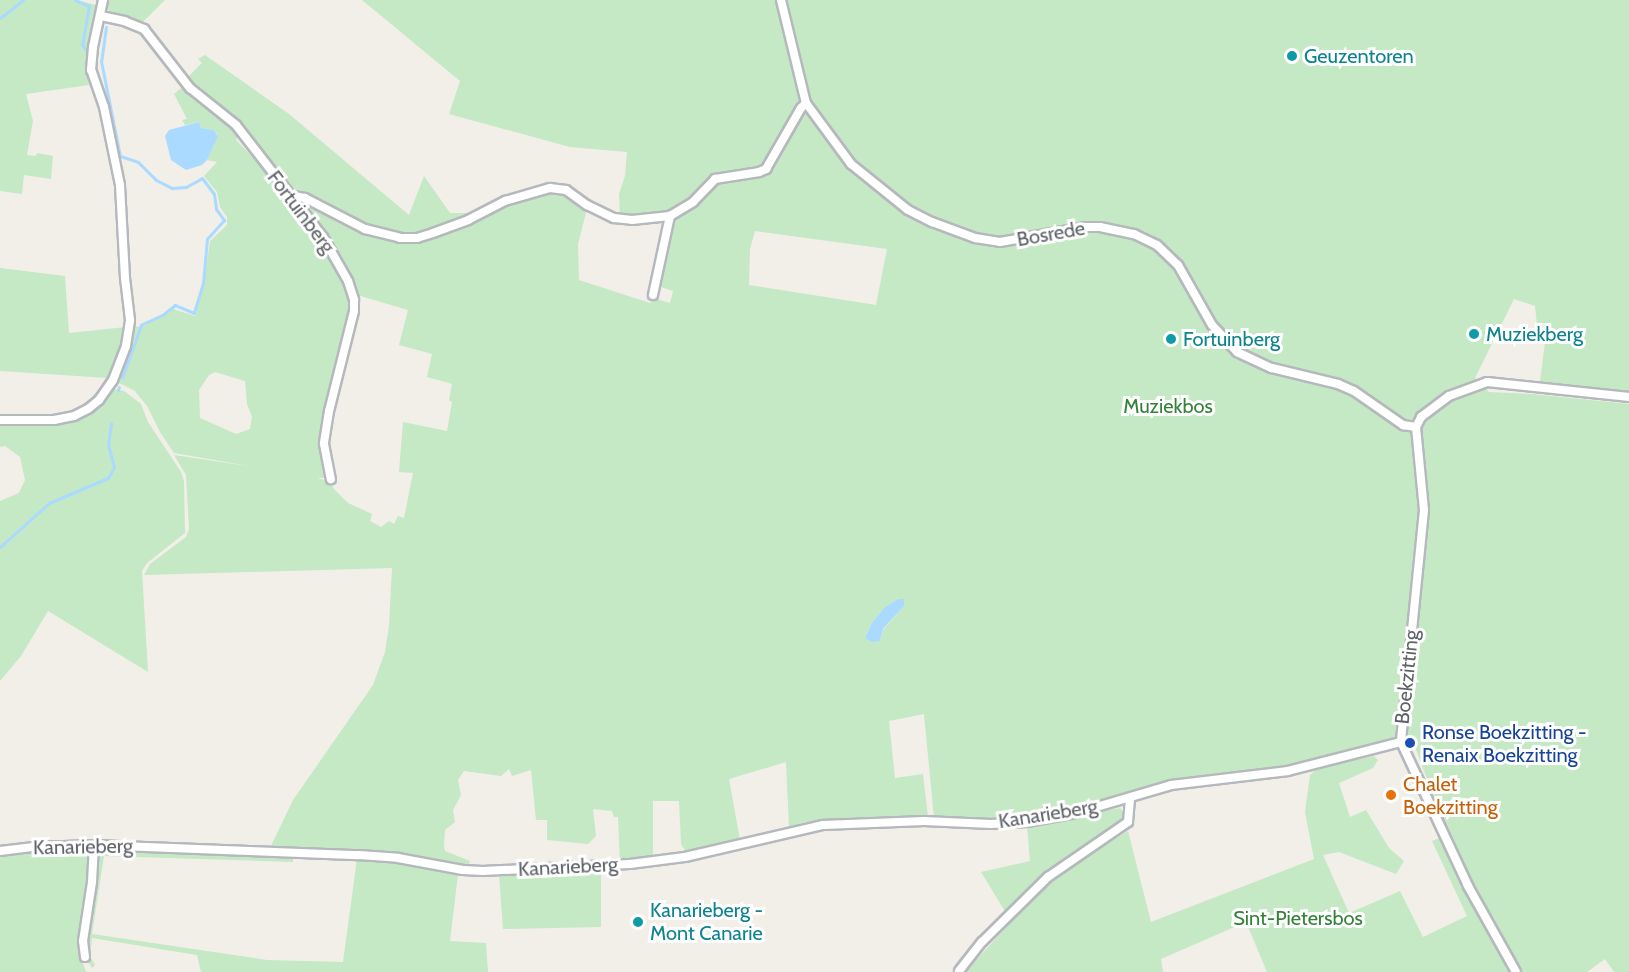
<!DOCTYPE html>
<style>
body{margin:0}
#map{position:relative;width:1629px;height:972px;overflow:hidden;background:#f1efe8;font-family:Cabin,sans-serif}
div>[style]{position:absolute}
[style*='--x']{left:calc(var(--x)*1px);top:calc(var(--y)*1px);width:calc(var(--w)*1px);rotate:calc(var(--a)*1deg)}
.green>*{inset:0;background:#c5e8c5}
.water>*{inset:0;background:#aadaff}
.stream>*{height:3px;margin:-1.5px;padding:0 1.5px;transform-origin:1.5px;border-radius:1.5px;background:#aadaff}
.roads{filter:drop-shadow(2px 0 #b5b8bc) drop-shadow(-2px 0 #b5b8bc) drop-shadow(0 2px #b5b8bc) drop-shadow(0 -2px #b5b8bc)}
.street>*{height:8px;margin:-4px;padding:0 4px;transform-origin:4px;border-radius:4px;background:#fff}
.dots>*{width:16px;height:16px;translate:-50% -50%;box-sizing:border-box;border:3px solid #fff;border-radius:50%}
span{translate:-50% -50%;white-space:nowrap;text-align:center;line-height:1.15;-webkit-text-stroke:6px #fff;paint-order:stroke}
.culture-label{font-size:20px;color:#0d838f}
.left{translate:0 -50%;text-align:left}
.street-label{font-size:20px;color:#5f6368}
.park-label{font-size:20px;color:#348238}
.transit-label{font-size:20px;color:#164399}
.food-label{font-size:20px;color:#c56008}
</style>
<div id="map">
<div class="green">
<div style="clip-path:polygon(0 0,77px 0,99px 6px,87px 50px,86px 71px,89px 85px,26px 94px,33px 121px,27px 155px,36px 156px,37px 153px,53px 156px,51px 179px,24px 175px,22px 194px,0 191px)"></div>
<div style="clip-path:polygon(106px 0,165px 0,141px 24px,112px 14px,106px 7px)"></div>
<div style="clip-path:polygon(evenodd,362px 0,1629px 0,1629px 393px,1540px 382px,1545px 342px,1537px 325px,1535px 306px,1514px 299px,1475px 378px,1489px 392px,1532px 394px,1629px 404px,1629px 972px,1614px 972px,1605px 959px,1587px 972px,1267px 972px,1246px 922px,1161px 959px,1163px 972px,965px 972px,1039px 892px,1065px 871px,1128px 831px,1151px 922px,1314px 859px,1305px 812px,1310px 775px,1318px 768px,1374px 756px,1378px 760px,1373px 768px,1339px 783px,1350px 817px,1366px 810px,1389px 848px,1404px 861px,1396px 874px,1339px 852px,1323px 855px,1349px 913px,1400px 891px,1423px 937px,1467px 916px,1432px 841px,1448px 835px,1411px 736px,1290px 766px,1174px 782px,1084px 807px,992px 823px,934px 818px,924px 714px,889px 721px,895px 778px,923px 774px,928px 817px,806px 822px,789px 827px,786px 762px,729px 779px,740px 840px,686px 852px,681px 844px,679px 801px,653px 801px,653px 859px,620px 862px,618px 817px,614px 817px,612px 811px,593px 809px,596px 836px,588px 844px,547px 840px,547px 820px,536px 820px,531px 770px,512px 776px,509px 769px,501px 776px,464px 771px,458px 780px,461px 795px,453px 810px,455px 822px,445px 830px,444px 846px,445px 851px,470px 861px,468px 868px,407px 857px,270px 848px,293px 800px,373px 685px,385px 652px,389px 626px,392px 568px,144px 575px,150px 564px,186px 537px,189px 529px,186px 475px,174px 455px,261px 468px,174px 453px,160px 432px,147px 406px,135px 391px,119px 383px,118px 379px,128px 350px,132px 327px,144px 326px,173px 309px,195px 316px,204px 284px,210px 241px,227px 225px,227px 217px,220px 207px,217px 192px,204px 176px,217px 162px,207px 160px,218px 135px,214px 130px,201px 128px,199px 122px,185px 125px,182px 120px,187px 119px,174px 94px,188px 82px,186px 79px,202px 63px,198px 59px,205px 55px,289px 114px,409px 215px,424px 176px,450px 213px,474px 213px,438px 230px,407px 237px,361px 226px,316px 201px,315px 205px,342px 221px,376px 236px,394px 240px,431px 237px,460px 226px,516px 199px,541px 192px,559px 191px,587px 209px,578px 244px,579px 280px,650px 303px,652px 298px,670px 303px,673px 291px,658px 286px,672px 219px,692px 206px,717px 182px,714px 178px,694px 199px,670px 213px,620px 217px,619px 194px,625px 176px,627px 152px,570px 147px,449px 114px,460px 81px,362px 0,238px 137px,288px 190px,329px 243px,357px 295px,408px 310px,399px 345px,432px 354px,427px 377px,452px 384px,449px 400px,452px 402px,447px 431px,403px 422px,399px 472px,413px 473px,404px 518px,398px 516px,394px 524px,389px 521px,381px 527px,370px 521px,372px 514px,348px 503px,334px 489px,331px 482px,317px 478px,327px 478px,322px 432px,351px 316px,351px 296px,321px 239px,287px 193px,236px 140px,238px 137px,362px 0,755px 231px,887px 249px,876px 305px,749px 285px,750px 249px,755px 231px,362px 0,215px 372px,245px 381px,247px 404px,252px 417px,250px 429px,236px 434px,200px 418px,199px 390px,209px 375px,215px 372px,362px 0,898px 599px,904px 599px,904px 606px,883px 630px,880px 641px,865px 638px,872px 623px,885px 607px,898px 599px)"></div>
<div style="clip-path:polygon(0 268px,65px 276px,69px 333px,126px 327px,115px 369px,95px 401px,77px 412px,67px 416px,0 418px,0 416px,58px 415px,76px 410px,90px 401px,108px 378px,0 371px)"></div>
<div style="clip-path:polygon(113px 389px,124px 391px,141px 404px,148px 422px,181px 472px,184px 481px,185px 533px,147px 563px,142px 571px,148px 672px,48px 611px,21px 656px,0 681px,0 501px,19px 493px,25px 480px,20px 457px,5px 446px,0 447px,0 426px,24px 426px,75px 420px,103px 406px)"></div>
<div style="clip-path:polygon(1120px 808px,1125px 814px,1125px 820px,1006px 913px,981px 872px,1030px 861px,1027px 826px)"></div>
<div style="clip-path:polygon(76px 849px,87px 852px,90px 862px,79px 951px,86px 972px,0 972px,0 855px,39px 850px)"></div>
<div style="clip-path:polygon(105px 850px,293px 858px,293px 862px,104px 856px,92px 934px,267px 960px,343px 962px,357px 859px,411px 864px,458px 874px,450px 941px,486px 943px,488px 972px,201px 972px,197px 955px,92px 938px,90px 956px,95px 965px,92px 968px,88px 961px,86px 941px,98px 857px)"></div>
<div style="clip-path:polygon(551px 870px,601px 871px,601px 927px,503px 929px,499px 875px)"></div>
</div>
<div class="water">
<div style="clip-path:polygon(199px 122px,201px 128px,214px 130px,218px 136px,207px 160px,202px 165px,186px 170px,171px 160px,165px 136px,169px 130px)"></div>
<div style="clip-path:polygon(898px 599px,904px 599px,904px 606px,883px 629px,880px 641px,872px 642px,865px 638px,872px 623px,885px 607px)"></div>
</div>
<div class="stream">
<div style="--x:75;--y:0;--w:15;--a:23"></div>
<div style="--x:89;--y:6;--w:39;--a:100"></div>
<div style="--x:82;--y:44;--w:6;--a:59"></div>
<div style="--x:0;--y:18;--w:29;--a:-38"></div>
<div style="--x:106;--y:27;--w:34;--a:98"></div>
<div style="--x:101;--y:61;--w:97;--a:78.7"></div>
<div style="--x:120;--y:156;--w:19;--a:18"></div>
<div style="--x:138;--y:162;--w:25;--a:45"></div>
<div style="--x:156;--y:180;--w:18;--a:27"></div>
<div style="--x:172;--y:188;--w:14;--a:-4"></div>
<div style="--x:186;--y:187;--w:18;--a:-29"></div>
<div style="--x:202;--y:178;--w:20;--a:53"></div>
<div style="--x:214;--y:194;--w:15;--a:82"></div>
<div style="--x:216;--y:209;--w:14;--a:54"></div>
<div style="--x:224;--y:220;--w:25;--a:132"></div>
<div style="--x:207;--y:239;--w:44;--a:95.2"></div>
<div style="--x:203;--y:283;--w:31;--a:107"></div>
<div style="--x:194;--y:313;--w:21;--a:-157"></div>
<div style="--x:175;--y:305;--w:16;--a:142"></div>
<div style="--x:162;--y:315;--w:23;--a:155"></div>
<div style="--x:141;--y:325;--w:56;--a:109.7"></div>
<div style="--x:118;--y:390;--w:3;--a:-72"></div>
<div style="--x:0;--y:547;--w:66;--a:-41.9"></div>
<div style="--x:49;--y:503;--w:64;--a:-23"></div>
<div style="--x:108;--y:478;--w:13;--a:-61"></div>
<div style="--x:114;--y:467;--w:23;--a:-105"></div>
<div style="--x:108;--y:445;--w:22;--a:-82"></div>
</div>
<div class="roads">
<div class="street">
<div style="--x:781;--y:0;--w:106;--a:76.4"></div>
<div style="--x:806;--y:103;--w:76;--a:53.6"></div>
<div style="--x:851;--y:164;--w:73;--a:38.9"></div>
<div style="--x:908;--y:210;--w:27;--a:27"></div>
<div style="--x:932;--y:222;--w:46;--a:20.4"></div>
<div style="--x:975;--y:238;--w:25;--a:9"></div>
<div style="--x:1000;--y:242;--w:86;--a:-10"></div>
<div style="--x:1085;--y:227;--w:15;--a:0"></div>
<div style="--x:1100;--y:227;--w:35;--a:12"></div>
<div style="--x:1134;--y:234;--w:25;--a:26"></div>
<div style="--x:1157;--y:245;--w:29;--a:44"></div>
<div style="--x:1178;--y:265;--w:69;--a:60.5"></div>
<div style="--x:1212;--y:325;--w:37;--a:47"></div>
<div style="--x:1237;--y:352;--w:38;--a:25"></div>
<div style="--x:1272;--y:368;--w:68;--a:13.6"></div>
<div style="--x:1338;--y:384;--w:17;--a:24"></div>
<div style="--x:1354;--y:391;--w:60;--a:34.8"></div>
<div style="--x:1403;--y:425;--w:13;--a:9"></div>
<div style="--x:101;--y:16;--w:24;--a:12"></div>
<div style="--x:124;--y:21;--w:22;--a:22"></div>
<div style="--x:144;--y:29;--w:75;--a:52.1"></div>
<div style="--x:190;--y:88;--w:59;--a:38.8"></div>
<div style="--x:236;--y:125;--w:142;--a:52.2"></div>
<div style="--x:323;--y:237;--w:51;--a:60.4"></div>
<div style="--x:348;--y:281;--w:20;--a:72"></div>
<div style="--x:354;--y:300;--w:11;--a:90"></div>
<div style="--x:354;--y:311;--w:103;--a:104"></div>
<div style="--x:329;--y:411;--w:33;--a:99"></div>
<div style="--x:324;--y:444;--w:36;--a:79"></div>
<div style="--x:293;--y:196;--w:12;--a:9"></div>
<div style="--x:305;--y:198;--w:68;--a:27.3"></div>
<div style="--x:365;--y:229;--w:36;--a:14"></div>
<div style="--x:400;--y:238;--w:17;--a:0"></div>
<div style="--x:417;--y:238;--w:17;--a:-17"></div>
<div style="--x:433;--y:233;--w:37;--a:-20"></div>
<div style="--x:468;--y:220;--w:42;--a:-27.2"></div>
<div style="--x:505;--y:201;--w:47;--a:-16.1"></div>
<div style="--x:550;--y:188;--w:16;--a:7"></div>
<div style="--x:566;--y:190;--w:26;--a:36"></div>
<div style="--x:587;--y:205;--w:30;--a:26"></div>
<div style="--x:614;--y:218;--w:18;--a:6"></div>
<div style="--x:632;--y:220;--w:38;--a:-6"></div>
<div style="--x:670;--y:216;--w:27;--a:-31"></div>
<div style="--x:693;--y:202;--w:32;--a:-46"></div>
<div style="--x:715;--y:179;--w:45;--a:-9"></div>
<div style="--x:759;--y:172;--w:8;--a:-23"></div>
<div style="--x:766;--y:169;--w:70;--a:-60.2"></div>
<div style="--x:801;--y:108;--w:7;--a:-45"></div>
<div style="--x:653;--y:295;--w:81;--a:-77.9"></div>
<div style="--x:0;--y:420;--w:54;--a:0"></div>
<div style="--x:54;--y:420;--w:20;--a:-11"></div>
<div style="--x:74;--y:416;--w:16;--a:-27"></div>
<div style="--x:88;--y:409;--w:14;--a:-39"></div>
<div style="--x:99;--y:400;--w:24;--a:-55"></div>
<div style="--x:113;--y:380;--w:36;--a:-69"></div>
<div style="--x:126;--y:346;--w:26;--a:-81"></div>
<div style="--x:130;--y:320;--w:42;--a:-96.8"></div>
<div style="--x:125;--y:278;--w:93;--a:-93.1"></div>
<div style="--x:120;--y:185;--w:80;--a:-101.6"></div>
<div style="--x:104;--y:107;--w:39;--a:-109"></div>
<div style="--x:91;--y:70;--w:23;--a:-85"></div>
<div style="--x:93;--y:47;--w:48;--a:-78"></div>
<div style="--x:1416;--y:427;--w:83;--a:84.5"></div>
<div style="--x:1424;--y:510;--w:233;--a:95.7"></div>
<div style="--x:1401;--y:742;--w:159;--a:65"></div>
<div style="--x:1468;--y:886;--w:98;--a:60.8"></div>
<div style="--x:1416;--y:427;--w:11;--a:-63"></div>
<div style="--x:1421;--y:417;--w:35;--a:-37"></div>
<div style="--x:1449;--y:396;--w:40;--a:-20.2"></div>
<div style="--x:1487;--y:382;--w:143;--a:6"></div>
<div style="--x:0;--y:851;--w:34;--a:-7"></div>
<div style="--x:34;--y:847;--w:60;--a:-1.9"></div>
<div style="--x:94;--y:845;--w:265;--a:2.2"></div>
<div style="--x:359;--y:855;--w:39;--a:4"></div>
<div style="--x:398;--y:858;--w:66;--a:10.5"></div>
<div style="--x:463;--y:870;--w:20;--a:3"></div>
<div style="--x:483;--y:871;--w:147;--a:-2.7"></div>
<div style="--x:630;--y:864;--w:55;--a:-7.3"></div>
<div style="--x:685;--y:857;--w:142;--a:-13.1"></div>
<div style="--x:823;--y:825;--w:101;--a:-2.3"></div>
<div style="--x:924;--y:821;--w:67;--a:2.6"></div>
<div style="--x:991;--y:824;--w:36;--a:-3"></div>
<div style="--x:1027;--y:822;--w:50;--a:-10.4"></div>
<div style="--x:1076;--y:813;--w:99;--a:-16.4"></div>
<div style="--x:1171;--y:785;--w:118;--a:-6.8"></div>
<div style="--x:1288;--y:771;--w:117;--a:-14.4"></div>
<div style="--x:85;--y:957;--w:16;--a:-97"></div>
<div style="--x:83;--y:941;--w:60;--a:-81.3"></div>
<div style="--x:92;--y:882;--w:37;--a:-87"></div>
<div style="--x:959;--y:971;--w:37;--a:-52"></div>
<div style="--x:982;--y:942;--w:93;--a:-44.6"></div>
<div style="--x:1048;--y:877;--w:97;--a:-34.5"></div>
<div style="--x:1128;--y:822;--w:23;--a:-85"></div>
</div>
</div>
<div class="dots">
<div style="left:1292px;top:56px;background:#0f9aa8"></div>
<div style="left:1474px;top:334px;background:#0f9aa8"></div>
<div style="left:1171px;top:339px;background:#0f9aa8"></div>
<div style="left:1410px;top:743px;background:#1a4fb4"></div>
<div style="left:1391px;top:795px;background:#e8710a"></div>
<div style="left:638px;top:922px;background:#0f9aa8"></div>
</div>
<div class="culture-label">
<span class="left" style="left:1304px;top:56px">Geuzentoren</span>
<span class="left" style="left:1486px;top:334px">Muziekberg</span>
<span class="left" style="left:1183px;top:339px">Fortuinberg</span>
<span class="left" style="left:650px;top:922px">Kanarieberg -<br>Mont Canarie</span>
</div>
<div class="street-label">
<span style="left:301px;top:212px;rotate:53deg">Fortuinberg</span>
<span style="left:1051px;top:234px;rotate:-10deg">Bosrede</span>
<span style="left:1407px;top:677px;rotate:-84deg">Boekzitting</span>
<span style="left:1048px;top:814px;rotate:-9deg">Kanarieberg</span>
<span style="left:83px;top:847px;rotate:-1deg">Kanarieberg</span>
<span style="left:568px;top:867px;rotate:-3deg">Kanarieberg</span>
</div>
<div class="park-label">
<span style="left:1168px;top:406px">Muziekbos</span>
<span style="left:1298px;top:918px">Sint-Pietersbos</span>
</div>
<div class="transit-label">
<span class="left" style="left:1422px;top:744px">Ronse Boekzitting -<br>Renaix Boekzitting</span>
</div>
<div class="food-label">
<span class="left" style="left:1403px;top:796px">Chalet<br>Boekzitting</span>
</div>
</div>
